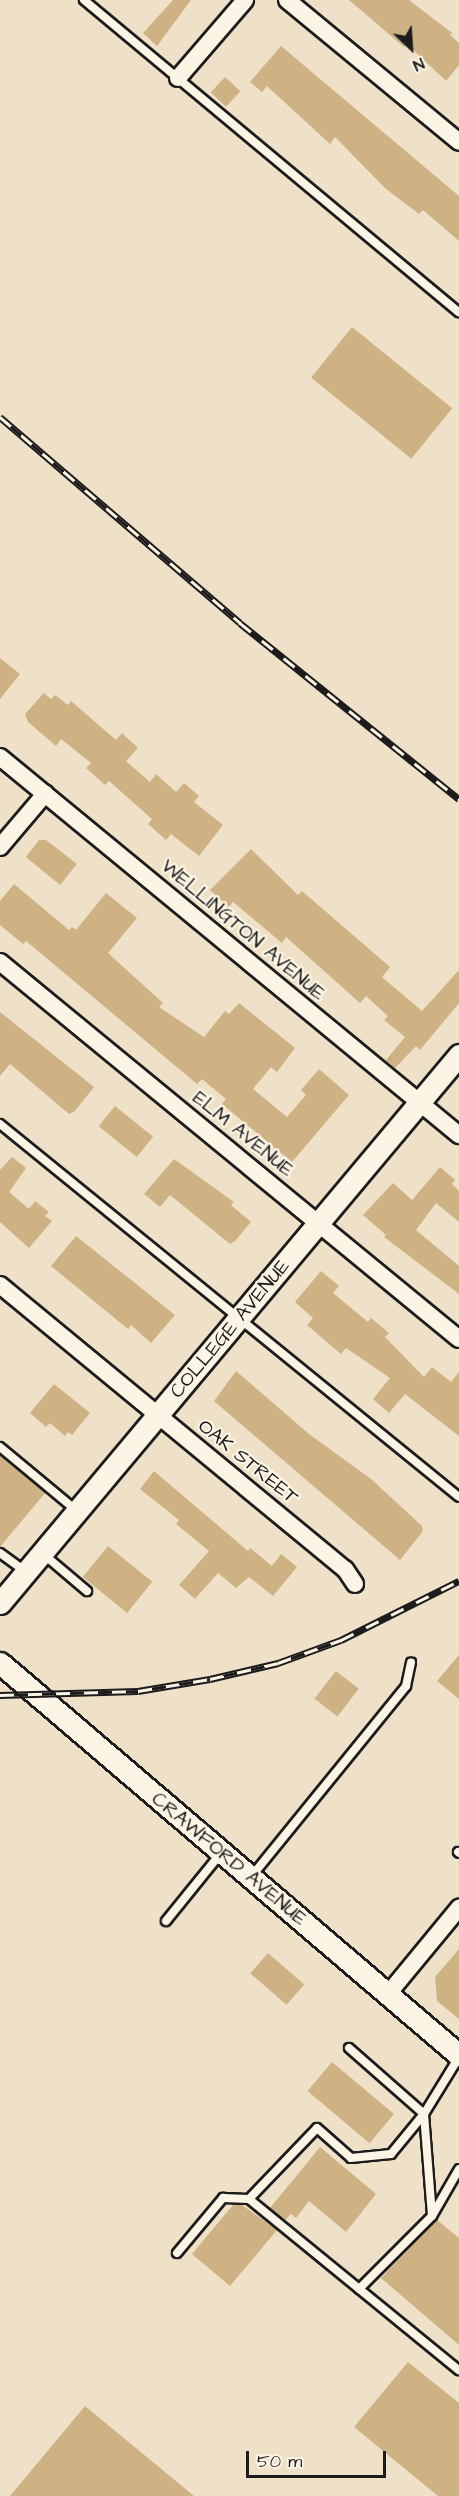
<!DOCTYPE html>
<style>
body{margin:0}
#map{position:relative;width:459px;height:2496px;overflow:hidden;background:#eee1c8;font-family:"Architects Daughter",sans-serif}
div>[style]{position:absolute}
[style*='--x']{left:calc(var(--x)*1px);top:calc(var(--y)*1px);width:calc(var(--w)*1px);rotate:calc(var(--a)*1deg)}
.building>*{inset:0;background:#ceb284;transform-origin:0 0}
.roads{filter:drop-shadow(2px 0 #1c1c1c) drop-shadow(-2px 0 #1c1c1c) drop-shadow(0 2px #1c1c1c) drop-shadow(0 -2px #1c1c1c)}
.service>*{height:8px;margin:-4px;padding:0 4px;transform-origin:4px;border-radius:4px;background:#fcf5e5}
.minor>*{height:16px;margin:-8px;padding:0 8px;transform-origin:8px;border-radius:8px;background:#fcf5e5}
.tertiary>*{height:21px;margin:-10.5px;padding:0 10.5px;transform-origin:10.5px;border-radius:10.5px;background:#fcf5e5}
.rail>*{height:7px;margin-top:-3.5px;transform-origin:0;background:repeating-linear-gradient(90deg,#fcf5e5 0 14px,#1c1c1c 0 28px);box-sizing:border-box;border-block:2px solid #1c1c1c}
span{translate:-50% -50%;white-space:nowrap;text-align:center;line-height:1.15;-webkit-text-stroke:4.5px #fcf5e5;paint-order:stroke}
.street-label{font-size:20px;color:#1c1c1c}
.north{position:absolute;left:381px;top:18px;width:60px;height:60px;-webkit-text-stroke:4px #fcf5e5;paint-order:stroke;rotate:155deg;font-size:16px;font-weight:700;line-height:24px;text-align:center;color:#1c1c1c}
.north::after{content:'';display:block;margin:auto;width:21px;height:27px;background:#1c1c1c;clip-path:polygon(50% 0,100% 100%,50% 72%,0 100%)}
.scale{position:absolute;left:246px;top:2451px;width:140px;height:27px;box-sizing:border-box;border:3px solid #1c1c1c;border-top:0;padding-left:8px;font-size:18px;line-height:21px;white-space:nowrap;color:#1c1c1c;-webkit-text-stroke:4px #fcf5e5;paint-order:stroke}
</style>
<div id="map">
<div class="building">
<div style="clip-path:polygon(173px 0,191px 0,157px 46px,143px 33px)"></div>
<div style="clip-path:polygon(349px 0,409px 0,452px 33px,450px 35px,459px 43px,459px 65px,446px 81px,407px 44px,404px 47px)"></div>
<div style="clip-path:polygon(281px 46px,459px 196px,459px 241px,423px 210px,419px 214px,386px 189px,335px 137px,330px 144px,267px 86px,262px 92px,250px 82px)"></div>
<div style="left:225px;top:77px;width:21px;height:21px;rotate:43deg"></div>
<div style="left:352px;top:327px;width:129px;height:65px;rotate:39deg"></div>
<div style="clip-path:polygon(0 658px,20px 674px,0 699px)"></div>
<div style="clip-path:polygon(44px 693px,51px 699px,55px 695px,68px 705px,71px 701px,116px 740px,122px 733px,138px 748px,126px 761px,150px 782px,156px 774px,176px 792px,184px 783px,199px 796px,194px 802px,223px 825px,199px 856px,171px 834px,166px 840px,148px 824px,152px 819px,109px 781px,105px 785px,86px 768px,91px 763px,61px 739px,56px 746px,28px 722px,25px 714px)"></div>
<div style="clip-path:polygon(39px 840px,46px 840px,77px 864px,60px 885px,26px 857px)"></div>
<div style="clip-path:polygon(251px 849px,298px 895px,302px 891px,390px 967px,382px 977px,422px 1011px,459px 970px,459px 1003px,420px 1050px,416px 1046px,395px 1068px,386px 1060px,405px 1037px,384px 1020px,388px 1016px,366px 996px,360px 1003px,286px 937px,282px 943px,233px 902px,229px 907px,210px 890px)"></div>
<div style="clip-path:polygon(14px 884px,69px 930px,72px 927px,76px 930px,106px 893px,137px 918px,108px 953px,163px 1003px,159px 1007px,204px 1037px,225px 1011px,229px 1014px,239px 1003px,295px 1048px,277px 1072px,271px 1067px,253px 1089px,287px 1117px,306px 1095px,301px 1090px,319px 1069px,349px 1095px,292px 1162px,222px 1104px,226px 1099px,202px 1079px,197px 1084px,26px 941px,23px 944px,0 925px,0 901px)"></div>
<div style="clip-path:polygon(0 1012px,94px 1087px,74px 1112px,69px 1114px,10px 1064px,0 1076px)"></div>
<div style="left:115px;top:1106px;width:49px;height:26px;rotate:39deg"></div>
<div style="clip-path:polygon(12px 1157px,26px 1168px,9px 1192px,29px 1209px,35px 1201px,49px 1212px,45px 1216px,52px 1221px,29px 1248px,0 1222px,0 1170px)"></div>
<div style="clip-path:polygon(174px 1159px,234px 1202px,231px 1205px,251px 1222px,235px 1241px,230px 1244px,170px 1195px,160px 1207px,144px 1194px)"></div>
<div style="clip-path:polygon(440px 1167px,455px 1180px,452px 1184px,459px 1191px,459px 1222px,436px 1203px,416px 1230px,459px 1266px,459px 1294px,384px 1237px,386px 1235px,363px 1215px,393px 1183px,412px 1200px)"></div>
<div style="clip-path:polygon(76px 1236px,175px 1315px,151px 1343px,131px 1325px,128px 1329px,51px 1266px)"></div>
<div style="clip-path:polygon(321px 1271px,339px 1286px,333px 1293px,368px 1322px,371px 1318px,389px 1333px,385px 1337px,424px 1377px,432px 1367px,451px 1382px,459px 1372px,459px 1436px,405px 1394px,389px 1413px,373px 1399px,390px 1378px,346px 1348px,341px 1354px,307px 1325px,313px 1318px,295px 1302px)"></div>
<div style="clip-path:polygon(236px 1371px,309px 1434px,371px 1479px,422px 1526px,423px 1531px,400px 1560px,214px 1401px)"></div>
<div style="clip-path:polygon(54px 1384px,90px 1413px,72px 1435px,68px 1432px,65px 1436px,50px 1423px,46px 1427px,30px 1413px)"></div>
<div style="clip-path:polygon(0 1455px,45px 1493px,0 1547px)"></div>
<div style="clip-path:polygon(154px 1471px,248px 1551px,250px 1548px,272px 1566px,281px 1554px,297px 1567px,273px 1596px,249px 1577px,236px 1588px,218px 1573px,195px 1599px,179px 1585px,209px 1551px,176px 1524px,179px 1520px,140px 1489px)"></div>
<div style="left:108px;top:1546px;width:57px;height:40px;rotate:39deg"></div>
<div style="clip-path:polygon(459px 1655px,459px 1699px,437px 1681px)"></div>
<div style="left:336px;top:1671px;width:29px;height:35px;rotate:38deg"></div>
<div style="clip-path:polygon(459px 1949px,459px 2019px,437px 2001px,435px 1977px)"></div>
<div style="left:268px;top:1953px;width:48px;height:27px;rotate:41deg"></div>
<div style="left:332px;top:2062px;width:81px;height:38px;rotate:40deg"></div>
<div style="clip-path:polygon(320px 2147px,376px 2194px,346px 2232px,309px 2201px,296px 2218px,291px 2214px,285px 2220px,270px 2208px)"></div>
<div style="clip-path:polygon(233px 2205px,242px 2205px,277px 2230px,230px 2286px,192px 2254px)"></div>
<div style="clip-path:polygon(437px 2220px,459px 2238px,459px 2345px,381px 2278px)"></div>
<div style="clip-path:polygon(408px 2362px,459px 2403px,459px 2496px,438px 2496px,354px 2427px)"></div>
<div style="clip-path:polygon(85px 2406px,194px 2496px,10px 2496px)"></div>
</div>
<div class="roads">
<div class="service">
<div style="--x:84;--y:0;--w:488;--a:39.8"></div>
<div style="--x:0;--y:1124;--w:591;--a:39.1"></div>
<div style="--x:0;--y:1447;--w:99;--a:39.7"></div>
<div style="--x:0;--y:1553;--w:32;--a:36"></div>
<div style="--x:42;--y:1553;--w:59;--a:40.2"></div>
<div style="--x:458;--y:1852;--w:1;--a:45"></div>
<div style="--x:251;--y:1877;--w:246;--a:-50.9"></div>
<div style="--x:406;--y:1686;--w:24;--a:-78"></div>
<div style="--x:166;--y:1921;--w:87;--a:-51"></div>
<div style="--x:349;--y:2048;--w:100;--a:41.3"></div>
<div style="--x:424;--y:2114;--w:102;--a:85.5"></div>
<div style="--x:249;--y:2199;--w:271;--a:39.2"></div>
<div style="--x:177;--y:2253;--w:72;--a:-50.1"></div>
<div style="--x:223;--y:2198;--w:26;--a:2"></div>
<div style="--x:249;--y:2199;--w:98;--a:-46.2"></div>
<div style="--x:317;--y:2128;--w:45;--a:41.4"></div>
<div style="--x:351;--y:2158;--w:40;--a:-5.7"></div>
<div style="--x:391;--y:2154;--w:52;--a:-50.5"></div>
<div style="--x:424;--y:2114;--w:67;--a:-58.4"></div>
<div style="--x:359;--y:2289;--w:103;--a:-45"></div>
<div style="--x:432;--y:2216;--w:54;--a:-60.1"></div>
</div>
<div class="minor">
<div style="--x:287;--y:0;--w:223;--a:39.5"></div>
<div style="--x:178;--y:78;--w:103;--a:-49.3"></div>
<div style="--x:0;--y:757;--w:595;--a:39.47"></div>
<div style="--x:0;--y:847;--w:70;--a:-49.7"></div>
<div style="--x:0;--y:962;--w:594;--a:39.4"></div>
<div style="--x:0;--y:1285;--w:447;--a:39.5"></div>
<div style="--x:345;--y:1569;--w:18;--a:56"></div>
<div style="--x:388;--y:1994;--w:112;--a:-50.5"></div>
</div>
<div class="tertiary">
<div style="--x:0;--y:1603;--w:715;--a:-50.05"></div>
<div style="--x:0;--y:1663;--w:604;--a:40.5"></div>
</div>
</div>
<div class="rail">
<div style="--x:0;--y:417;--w:316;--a:40.6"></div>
<div style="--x:240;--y:623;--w:281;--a:38.8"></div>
<div style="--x:0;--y:1695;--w:138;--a:-1.7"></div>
<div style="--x:138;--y:1691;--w:73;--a:-9.5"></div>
<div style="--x:210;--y:1679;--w:70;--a:-13.2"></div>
<div style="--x:278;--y:1663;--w:67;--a:-20.1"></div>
<div style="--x:341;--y:1640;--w:132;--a:-26.6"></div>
</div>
<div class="street-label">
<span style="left:243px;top:930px;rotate:40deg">WELLINGTON AVENUE</span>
<span style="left:243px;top:1134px;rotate:39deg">ELM AVENUE</span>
<span style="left:230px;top:1329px;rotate:-50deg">COLLEGE AVENUE</span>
<span style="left:248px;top:1462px;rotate:39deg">OAK STREET</span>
<span style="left:229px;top:1859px;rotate:40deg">CRAWFORD AVENUE</span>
</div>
<div class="north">N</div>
<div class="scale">50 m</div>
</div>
